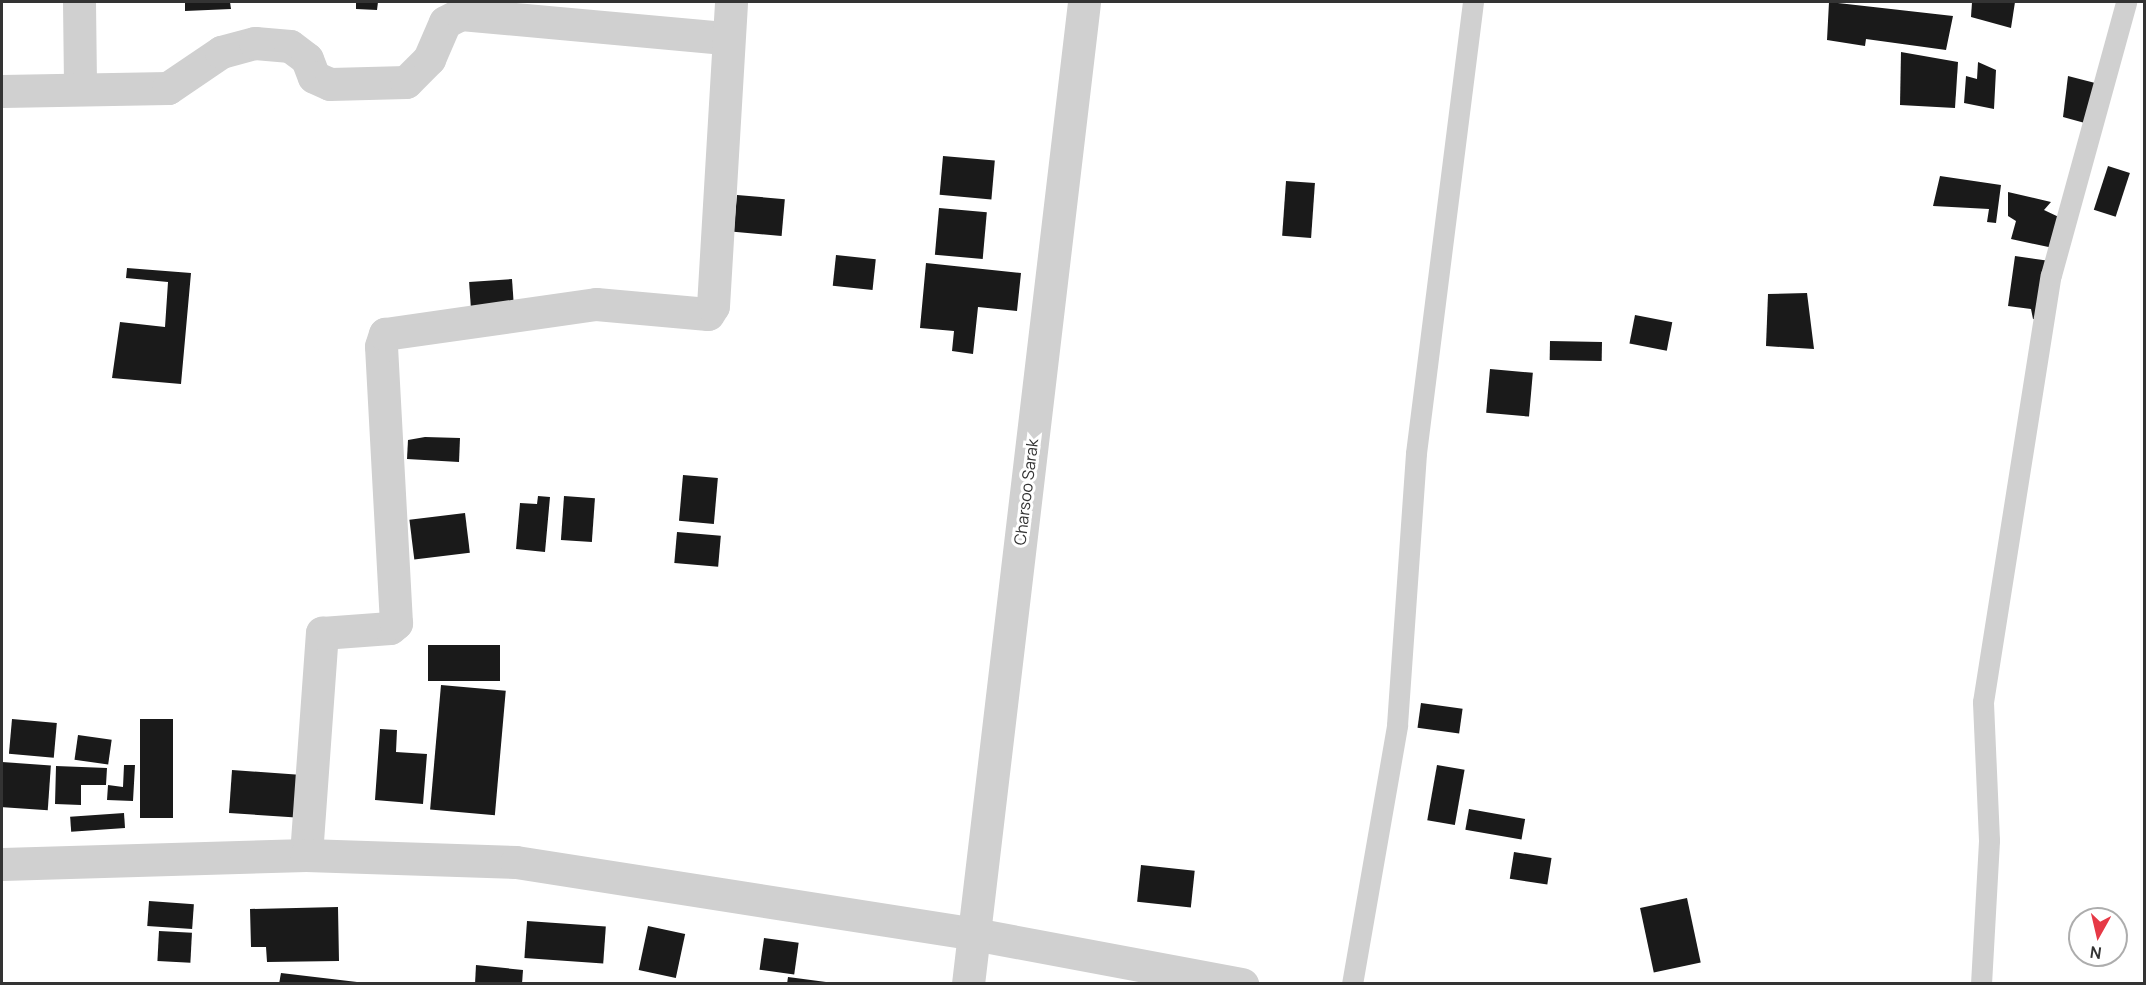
<!DOCTYPE html>
<style>
body{margin:0}
#map{position:relative;width:2146px;height:985px;overflow:hidden;background:#fff;font-family:Manrope,sans-serif}
div>[style]{position:absolute}
[style*='--x']{left:calc(var(--x)*1px);top:calc(var(--y)*1px);width:calc(var(--w)*1px);rotate:calc(var(--a)*1deg)}
.building>*{inset:0;background:#1a1a1a;transform-origin:0 0}
.service>*{height:21px;margin:-10.5px;padding:0 10.5px;transform-origin:10.5px;border-radius:10.5px;background:#d0d0d0}
.minor>*{height:33px;margin:-16.5px;padding:0 16.5px;transform-origin:16.5px;border-radius:16.5px;background:#d0d0d0}
.tertiary>*{height:33px;margin:-16.5px;padding:0 16.5px;transform-origin:16.5px;border-radius:16.5px;background:#d0d0d0}
span{translate:-50% -50%;white-space:nowrap;text-align:center;line-height:1.15;-webkit-text-stroke:6px #fff;paint-order:stroke}
.street-label{font-size:16px;color:#333}
.frame{position:absolute;inset:0;border:3px solid #333;pointer-events:none}
.north{position:absolute;left:2068px;top:907px;width:60px;height:60px;box-sizing:border-box;background:#fff;border:2px solid #adadad;border-radius:50%;rotate:188deg;font-size:16px;font-weight:700;line-height:24px;text-align:center;color:#333}
.north::after{content:'';display:block;margin:auto;width:21px;height:27px;background:#e63946;clip-path:polygon(50% 0,100% 100%,50% 72%,0 100%)}
</style>
<div id="map">
<div class="building">
<div style="clip-path:polygon(185px 2px,230px 2px,231px 9px,185px 11px)"></div>
<div style="clip-path:polygon(356px 2px,378px 2px,377px 10px,356px 9px)"></div>
<div style="clip-path:polygon(1829px 2px,1953px 16px,1946px 50px,1866px 39px,1865px 46px,1827px 40px)"></div>
<div style="clip-path:polygon(1972px 2px,2015px 2px,2011px 28px,1971px 17px)"></div>
<div style="clip-path:polygon(1901px 52px,1958px 62px,1955px 108px,1900px 105px)"></div>
<div style="clip-path:polygon(1978px 62px,1996px 70px,1994px 109px,1964px 103px,1966px 76px,1977px 79px)"></div>
<div style="clip-path:polygon(2068px 76px,2099px 84px,2092px 125px,2063px 117px)"></div>
<div style="left:943px;top:156px;width:52px;height:39px;rotate:5deg"></div>
<div style="left:2108px;top:166px;width:23px;height:46px;rotate:18deg"></div>
<div style="clip-path:polygon(1940px 176px,2001px 185px,1996px 223px,1987px 222px,1989px 209px,1933px 206px)"></div>
<div style="left:1286px;top:181px;width:29px;height:55px;rotate:4deg"></div>
<div style="clip-path:polygon(2008px 192px,2051px 202px,2044px 210px,2063px 219px,2058px 249px,2011px 239px,2016px 221px,2008px 216px)"></div>
<div style="left:737px;top:195px;width:48px;height:37px;rotate:5deg"></div>
<div style="left:939px;top:208px;width:48px;height:47px;rotate:5deg"></div>
<div style="left:836px;top:255px;width:40px;height:31px;rotate:6deg"></div>
<div style="clip-path:polygon(2015px 256px,2050px 261px,2041px 320px,2033px 319px,2031px 309px,2008px 306px)"></div>
<div style="clip-path:polygon(926px 263px,1021px 273px,1017px 311px,978px 307px,973px 354px,952px 351px,954px 331px,920px 328px)"></div>
<div style="clip-path:polygon(127px 268px,191px 273px,181px 384px,112px 378px,120px 322px,165px 327px,168px 282px,126px 278px)"></div>
<div style="left:512px;top:279px;width:28px;height:43px;rotate:86deg"></div>
<div style="clip-path:polygon(1807px 293px,1814px 349px,1766px 346px,1768px 294px)"></div>
<div style="left:1635px;top:315px;width:38px;height:29px;rotate:11deg"></div>
<div style="left:1550px;top:341px;width:52px;height:19px;rotate:1deg"></div>
<div style="left:1490px;top:369px;width:43px;height:44px;rotate:5deg"></div>
<div style="clip-path:polygon(425px 437px,460px 438px,459px 462px,407px 459px,408px 440px)"></div>
<div style="left:683px;top:475px;width:35px;height:46px;rotate:5deg"></div>
<div style="clip-path:polygon(538px 496px,550px 497px,545px 552px,516px 549px,520px 503px,537px 504px)"></div>
<div style="left:564px;top:496px;width:31px;height:44px;rotate:4deg"></div>
<div style="left:465px;top:513px;width:40px;height:56px;rotate:83deg"></div>
<div style="left:677px;top:532px;width:44px;height:31px;rotate:5deg"></div>
<div style="left:428px;top:645px;width:72px;height:36px"></div>
<div style="left:441px;top:685px;width:65px;height:125px;rotate:5deg"></div>
<div style="left:1421px;top:703px;width:42px;height:25px;rotate:8deg"></div>
<div style="left:12px;top:719px;width:45px;height:35px;rotate:5deg"></div>
<div style="left:140px;top:719px;width:33px;height:99px"></div>
<div style="clip-path:polygon(380px 729px,397px 730px,396px 752px,427px 754px,423px 804px,375px 800px)"></div>
<div style="left:78px;top:735px;width:34px;height:25px;rotate:8deg"></div>
<div style="left:2px;top:762px;width:49px;height:45px;rotate:4deg"></div>
<div style="clip-path:polygon(124px 765px,135px 765px,133px 801px,107px 800px,108px 785px,123px 787px)"></div>
<div style="left:1437px;top:765px;width:28px;height:56px;rotate:10deg"></div>
<div style="clip-path:polygon(56px 766px,107px 768px,106px 785px,81px 785px,81px 805px,55px 804px)"></div>
<div style="left:232px;top:770px;width:67px;height:43px;rotate:4deg"></div>
<div style="left:1469px;top:809px;width:57px;height:21px;rotate:10deg"></div>
<div style="left:124px;top:813px;width:15px;height:54px;rotate:86deg"></div>
<div style="left:1514px;top:852px;width:38px;height:27px;rotate:9deg"></div>
<div style="left:1141px;top:865px;width:54px;height:37px;rotate:6deg"></div>
<div style="left:1687px;top:898px;width:66px;height:48px;rotate:78deg"></div>
<div style="left:149px;top:901px;width:45px;height:25px;rotate:4deg"></div>
<div style="clip-path:polygon(338px 907px,339px 961px,267px 962px,266px 947px,251px 947px,250px 909px)"></div>
<div style="left:527px;top:921px;width:79px;height:37px;rotate:4deg"></div>
<div style="left:648px;top:926px;width:38px;height:45px;rotate:12deg"></div>
<div style="left:159px;top:931px;width:33px;height:30px;rotate:3deg"></div>
<div style="left:764px;top:938px;width:35px;height:32px;rotate:8deg"></div>
<div style="clip-path:polygon(476px 965px,523px 970px,522px 984px,475px 984px)"></div>
<div style="clip-path:polygon(281px 973px,357px 982px,357px 984px,279px 984px)"></div>
<div style="clip-path:polygon(788px 977px,826px 982px,826px 984px,787px 984px)"></div>
</div>
<div class="service">
<div style="--x:1352;--y:984;--w:263;--a:-80.1"></div>
<div style="--x:1397;--y:725;--w:273;--a:-86"></div>
<div style="--x:1416;--y:453;--w:455;--a:-82.8"></div>
<div style="--x:1981;--y:984;--w:144;--a:-86.8"></div>
<div style="--x:1989;--y:840;--w:138;--a:-92.5"></div>
<div style="--x:1983;--y:702;--w:432;--a:-81"></div>
<div style="--x:2051;--y:275;--w:283;--a:-74.6"></div>
</div>
<div class="minor">
<div style="--x:79;--y:2;--w:87;--a:89.3"></div>
<div style="--x:2;--y:91;--w:166;--a:-1"></div>
<div style="--x:168;--y:88;--w:64;--a:-34.2"></div>
<div style="--x:221;--y:52;--w:35;--a:-15"></div>
<div style="--x:255;--y:43;--w:35;--a:5"></div>
<div style="--x:290;--y:46;--w:21;--a:37"></div>
<div style="--x:307;--y:59;--w:19;--a:69"></div>
<div style="--x:314;--y:77;--w:17;--a:24"></div>
<div style="--x:330;--y:84;--w:76;--a:-1.5"></div>
<div style="--x:406;--y:82;--w:33;--a:-45"></div>
<div style="--x:429;--y:59;--w:40;--a:-66.6"></div>
<div style="--x:445;--y:22;--w:18;--a:-27"></div>
<div style="--x:461;--y:14;--w:267;--a:5.2"></div>
<div style="--x:306;--y:855;--w:223;--a:-85.9"></div>
<div style="--x:322;--y:633;--w:68;--a:-4.2"></div>
<div style="--x:390;--y:628;--w:8;--a:-40"></div>
<div style="--x:396;--y:623;--w:277;--a:-93.1"></div>
<div style="--x:381;--y:346;--w:13;--a:-72"></div>
<div style="--x:385;--y:334;--w:213;--a:-8.1"></div>
<div style="--x:596;--y:304;--w:112;--a:5.1"></div>
<div style="--x:708;--y:314;--w:9;--a:-58"></div>
<div style="--x:713;--y:306;--w:305;--a:-86.6"></div>
</div>
<div class="tertiary">
<div style="--x:2;--y:864;--w:304;--a:-1.7"></div>
<div style="--x:306;--y:855;--w:210;--a:1.9"></div>
<div style="--x:516;--y:862;--w:464;--a:8.9"></div>
<div style="--x:974;--y:934;--w:273;--a:10.6"></div>
<div style="--x:968;--y:984;--w:989;--a:-83.26"></div>
</div>
<div class="street-label">
<span style="left:1026px;top:492px;rotate:-83deg">Charsoo Sarak</span>
</div>
<div class="frame"></div>
<div class="north">N</div>
</div>
